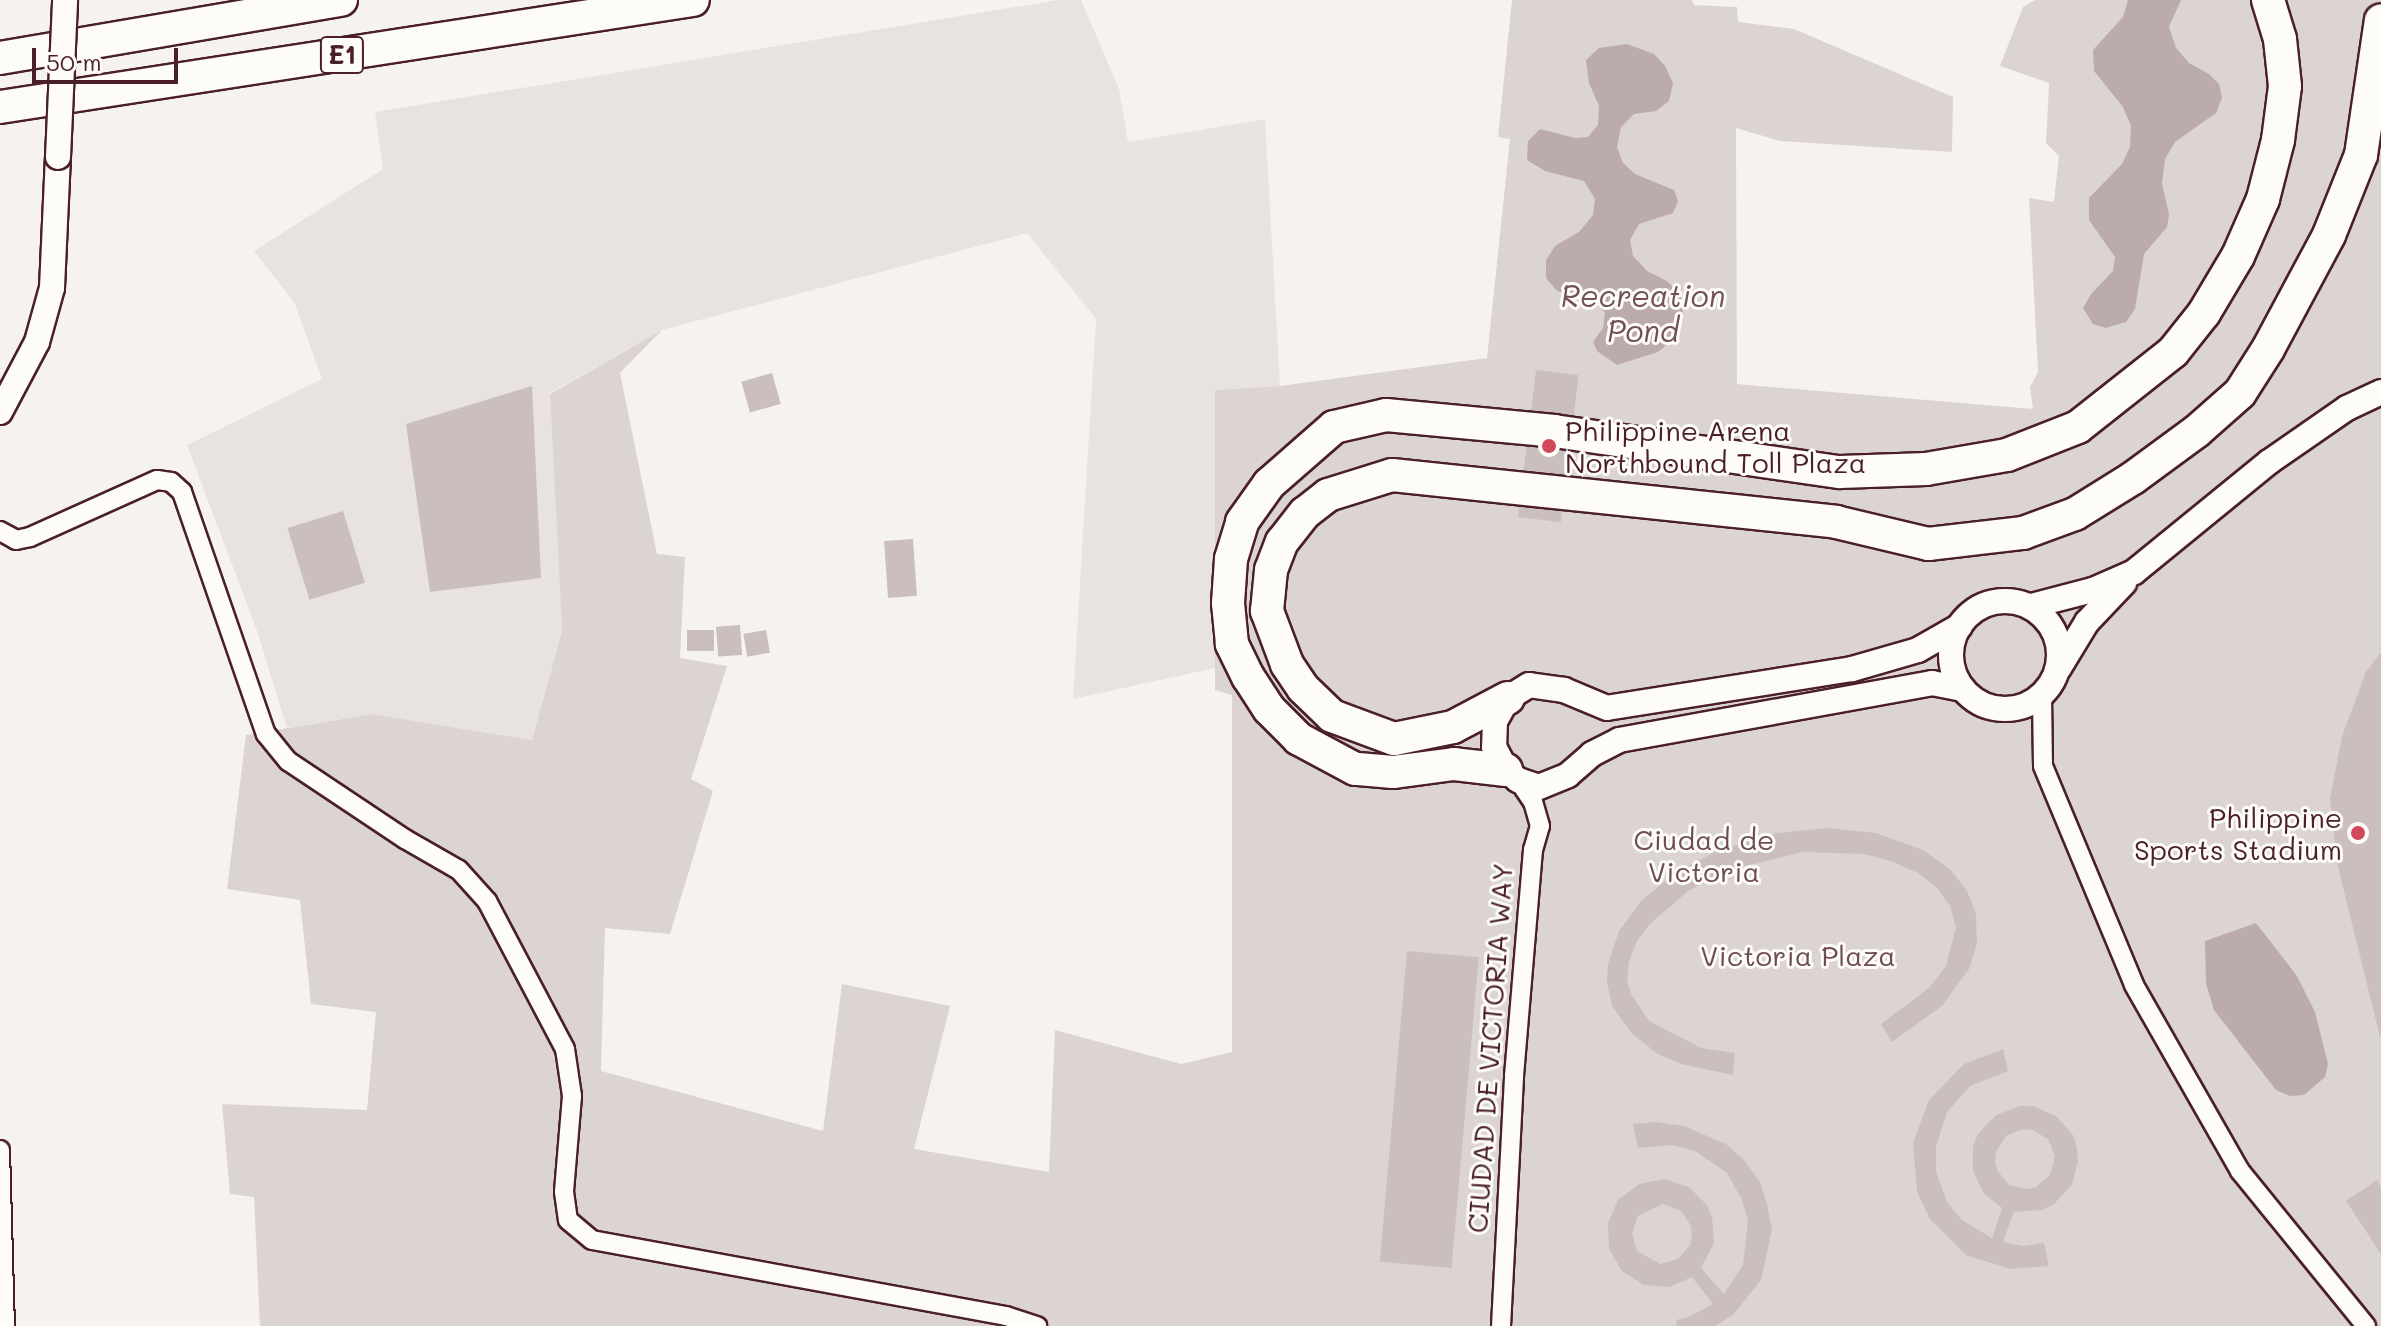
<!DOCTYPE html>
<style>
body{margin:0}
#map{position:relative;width:2381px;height:1326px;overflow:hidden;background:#f6f3ef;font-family:Mali,sans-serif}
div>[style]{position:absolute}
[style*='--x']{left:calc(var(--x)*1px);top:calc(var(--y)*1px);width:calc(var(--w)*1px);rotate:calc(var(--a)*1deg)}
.built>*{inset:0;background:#e9e3e0}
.green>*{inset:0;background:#dcd4d2}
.water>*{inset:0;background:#bbabac}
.building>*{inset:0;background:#cbbfbe;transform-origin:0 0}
.roads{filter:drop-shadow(2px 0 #4a1f2b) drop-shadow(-2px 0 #4a1f2b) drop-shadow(0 2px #4a1f2b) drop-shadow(0 -2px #4a1f2b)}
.street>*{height:18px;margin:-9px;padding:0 9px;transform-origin:9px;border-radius:9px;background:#fdfcf7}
.secondary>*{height:24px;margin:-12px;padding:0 12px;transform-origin:12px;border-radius:12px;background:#fdfcf7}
.secondary>.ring{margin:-12px;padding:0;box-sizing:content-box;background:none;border:24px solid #fdfcf7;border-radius:50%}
.highway>*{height:32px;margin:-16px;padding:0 16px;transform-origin:16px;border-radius:16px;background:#fdfcf7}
.bridges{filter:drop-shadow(2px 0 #4a1f2b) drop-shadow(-2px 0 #4a1f2b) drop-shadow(0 2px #4a1f2b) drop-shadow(0 -2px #4a1f2b)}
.secondary-bridge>*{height:24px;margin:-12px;padding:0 12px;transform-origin:12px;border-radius:12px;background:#fdfcf7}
.dots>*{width:22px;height:22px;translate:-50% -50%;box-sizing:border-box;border:4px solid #fdfcf7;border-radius:50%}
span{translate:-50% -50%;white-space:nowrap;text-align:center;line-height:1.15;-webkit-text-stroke:6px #fdfcf7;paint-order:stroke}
.shield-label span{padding:2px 6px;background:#fdfcf7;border:2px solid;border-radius:6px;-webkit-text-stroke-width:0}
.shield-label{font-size:26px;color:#4a1f2b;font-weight:700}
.poi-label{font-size:28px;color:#4a1f2b}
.left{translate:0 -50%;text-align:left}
.right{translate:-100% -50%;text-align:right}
.park-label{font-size:28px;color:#6e4c55}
.street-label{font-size:28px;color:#4a1f2b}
.water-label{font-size:30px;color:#725058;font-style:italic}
.scale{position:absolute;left:32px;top:48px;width:146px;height:36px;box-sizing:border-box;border:4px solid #4a1f2b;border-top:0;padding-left:10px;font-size:24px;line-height:28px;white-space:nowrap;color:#4a1f2b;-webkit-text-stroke:6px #fdfcf7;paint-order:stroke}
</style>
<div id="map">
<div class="built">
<div style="clip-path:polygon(1058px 0,1081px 0,1119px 89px,1128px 142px,1265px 119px,1280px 386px,1215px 390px,1215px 668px,1073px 699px,1096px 319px,1027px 233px,662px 330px,550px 393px,562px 631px,532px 740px,372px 714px,287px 728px,257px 631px,187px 445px,322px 379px,294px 302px,254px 251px,383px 169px,375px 112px)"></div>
</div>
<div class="green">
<div style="clip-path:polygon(1512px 0,1692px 0,1694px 5px,1737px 7px,1738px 22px,1794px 29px,1953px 97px,1952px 152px,1780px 141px,1736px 128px,1737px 384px,2033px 409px,2030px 387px,2038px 372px,2029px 198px,2054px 202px,2059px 156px,2046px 143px,2049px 83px,2000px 66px,2023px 7px,2035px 0,2381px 0,2381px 1326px,260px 1326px,254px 1197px,230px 1194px,222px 1104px,367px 1110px,376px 1012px,311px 1004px,300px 900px,227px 889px,246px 735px,372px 714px,532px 740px,562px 631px,550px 394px,662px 330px,620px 373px,657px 554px,685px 557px,680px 658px,727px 666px,691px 779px,713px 791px,670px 934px,605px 928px,601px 1071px,823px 1131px,842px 984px,950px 1006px,914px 1149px,1049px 1172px,1055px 1030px,1181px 1064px,1232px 1052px,1232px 695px,1215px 690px,1215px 390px,1280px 386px,1487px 358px,1510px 139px,1498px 137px)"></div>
</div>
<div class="water">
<div style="clip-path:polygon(2128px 0,2181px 0,2169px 27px,2176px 48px,2189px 63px,2209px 74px,2219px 84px,2222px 98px,2216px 113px,2175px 142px,2165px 159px,2162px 183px,2169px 215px,2167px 227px,2144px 254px,2135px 309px,2126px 322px,2106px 328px,2093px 324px,2083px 308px,2091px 294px,2113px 271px,2115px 257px,2089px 220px,2089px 198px,2122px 164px,2130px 147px,2131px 126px,2123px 107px,2094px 71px,2093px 50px,2123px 17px)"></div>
<div style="clip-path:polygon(1627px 44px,1654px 54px,1665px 66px,1673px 83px,1669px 101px,1656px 111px,1634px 114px,1621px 127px,1617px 147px,1623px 163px,1635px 174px,1674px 190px,1678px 201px,1673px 213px,1639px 224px,1630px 240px,1633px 256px,1647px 271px,1667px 281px,1680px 294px,1683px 311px,1670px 342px,1658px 352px,1617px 365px,1597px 351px,1593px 342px,1603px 328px,1605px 312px,1593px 301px,1557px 291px,1546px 278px,1546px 260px,1555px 246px,1579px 232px,1593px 215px,1595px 199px,1584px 181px,1545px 171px,1527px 160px,1528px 141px,1540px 129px,1575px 138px,1588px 137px,1598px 125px,1599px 106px,1589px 83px,1586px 60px,1599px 48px)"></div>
<div style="clip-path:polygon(2256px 923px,2297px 976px,2315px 1012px,2328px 1064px,2325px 1077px,2304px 1095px,2290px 1096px,2276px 1090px,2214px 1010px,2206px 984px,2205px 941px)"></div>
</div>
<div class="building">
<div style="left:1536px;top:370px;width:43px;height:148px;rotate:7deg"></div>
<div style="left:772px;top:373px;width:32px;height:32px;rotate:74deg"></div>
<div style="clip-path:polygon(532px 386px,541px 578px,430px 592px,406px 424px)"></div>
<div style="left:343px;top:511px;width:75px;height:58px;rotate:73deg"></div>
<div style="left:913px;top:539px;width:57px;height:29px;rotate:86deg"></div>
<div style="left:740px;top:625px;width:30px;height:24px;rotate:86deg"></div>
<div style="left:687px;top:630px;width:27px;height:21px"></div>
<div style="left:766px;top:630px;width:23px;height:23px;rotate:80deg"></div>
<div style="clip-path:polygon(2381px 652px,2381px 1037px,2380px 1037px,2338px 867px,2330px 799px,2342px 736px,2366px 672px)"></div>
<div style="clip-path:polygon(1828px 828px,1876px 833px,1923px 850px,1950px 869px,1967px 891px,1976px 914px,1977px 943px,1969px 969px,1942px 1006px,1892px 1042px,1881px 1024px,1929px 988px,1946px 966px,1956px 927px,1950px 906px,1937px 888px,1918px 873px,1891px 861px,1864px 854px,1803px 852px,1733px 869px,1688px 891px,1650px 924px,1637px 941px,1629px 962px,1627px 980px,1631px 994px,1649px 1021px,1701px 1048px,1735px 1053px,1733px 1075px,1681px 1064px,1658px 1054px,1632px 1034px,1612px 1006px,1607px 982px,1608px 964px,1619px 931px,1641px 901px,1675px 873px,1717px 851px,1777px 833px)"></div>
<div style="left:1407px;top:951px;width:72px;height:312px;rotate:5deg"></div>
<div style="clip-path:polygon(evenodd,2003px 1049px,2008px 1071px,1970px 1086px,1947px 1112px,1936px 1147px,1936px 1171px,1947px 1202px,1962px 1220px,1992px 1238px,2002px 1208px,1984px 1194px,1973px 1171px,1973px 1146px,1978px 1134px,1996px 1115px,2020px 1106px,2033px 1106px,2056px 1116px,2073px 1135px,2077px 1148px,2078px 1161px,2072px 1185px,2054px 1204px,2042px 1210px,2014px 1212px,2003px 1242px,2023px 1246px,2044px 1243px,2049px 1266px,2010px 1269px,1966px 1255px,1930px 1219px,1917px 1192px,1913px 1143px,1929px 1100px,1964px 1064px,2003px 1049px,2023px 1129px,2032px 1130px,2048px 1139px,2055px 1156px,2050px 1175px,2036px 1187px,2027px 1189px,2009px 1185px,1997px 1170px,1995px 1161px,1996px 1152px,2006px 1136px,2023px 1129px)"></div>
<div style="clip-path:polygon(evenodd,1656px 1122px,1684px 1126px,1726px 1144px,1745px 1161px,1760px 1182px,1767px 1204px,1772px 1229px,1761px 1280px,1733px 1315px,1715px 1326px,1677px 1326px,1676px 1320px,1689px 1317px,1713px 1304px,1692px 1277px,1670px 1287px,1644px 1285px,1622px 1271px,1609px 1249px,1608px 1223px,1618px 1200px,1639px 1184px,1664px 1179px,1689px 1187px,1707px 1205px,1712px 1217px,1714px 1243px,1701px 1268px,1724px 1294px,1743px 1265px,1748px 1220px,1742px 1200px,1727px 1173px,1695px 1151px,1672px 1145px,1638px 1148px,1633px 1124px,1656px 1122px,1663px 1204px,1681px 1211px,1691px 1226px,1692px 1236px,1690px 1245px,1678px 1259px,1660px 1264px,1637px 1251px,1632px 1233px,1638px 1216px,1663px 1204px)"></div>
<div style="clip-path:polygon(2377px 1180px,2381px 1187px,2381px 1254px,2346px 1201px)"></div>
</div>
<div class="roads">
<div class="street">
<div style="--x:0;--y:531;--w:18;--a:29"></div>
<div style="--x:16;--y:540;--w:14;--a:-12"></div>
<div style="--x:30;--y:537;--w:139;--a:-24.2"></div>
<div style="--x:157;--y:480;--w:14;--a:8"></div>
<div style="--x:171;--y:482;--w:15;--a:42"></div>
<div style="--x:182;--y:492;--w:256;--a:70.9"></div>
<div style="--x:266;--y:734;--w:35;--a:51"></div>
<div style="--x:288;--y:761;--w:141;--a:33.7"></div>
<div style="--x:405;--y:839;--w:62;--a:29.9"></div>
<div style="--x:459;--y:870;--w:42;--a:47.9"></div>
<div style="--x:487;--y:901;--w:167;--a:62.2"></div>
<div style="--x:565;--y:1049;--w:48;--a:81.5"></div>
<div style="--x:572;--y:1096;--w:96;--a:94.8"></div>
<div style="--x:564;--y:1192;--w:28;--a:82"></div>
<div style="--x:568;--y:1220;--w:31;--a:40"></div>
<div style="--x:592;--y:1240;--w:421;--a:10.4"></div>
<div style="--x:1006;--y:1316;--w:33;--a:18"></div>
<div style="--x:2042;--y:695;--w:71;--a:89.2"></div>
<div style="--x:2043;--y:766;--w:237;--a:67.4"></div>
<div style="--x:2134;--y:985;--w:214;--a:60.3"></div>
<div style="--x:2240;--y:1171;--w:200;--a:50.9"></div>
<div style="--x:0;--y:1150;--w:176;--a:88.4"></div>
<div style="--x:1501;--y:1326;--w:250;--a:-87"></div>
<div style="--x:1514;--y:1076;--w:227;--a:-85.2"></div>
<div style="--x:1533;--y:850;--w:25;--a:-74"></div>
<div style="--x:1540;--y:826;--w:25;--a:-106"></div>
<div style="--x:1533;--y:802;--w:27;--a:-124"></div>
</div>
<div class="secondary">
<div style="--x:0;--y:412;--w:79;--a:-62.1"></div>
<div style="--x:37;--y:342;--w:56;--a:-74.5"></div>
<div style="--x:52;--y:288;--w:131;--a:-87.4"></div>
<div class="ring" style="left:1951px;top:601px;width:84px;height:84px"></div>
<div style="--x:2031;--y:606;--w:64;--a:-14.5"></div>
<div style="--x:2093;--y:590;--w:45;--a:-23.7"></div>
<div style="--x:2134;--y:572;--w:174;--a:-39.2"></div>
<div style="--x:2269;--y:462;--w:95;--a:-34.7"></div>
<div style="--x:2347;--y:408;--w:38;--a:-25"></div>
<div style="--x:1960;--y:626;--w:48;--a:150.3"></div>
<div style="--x:1918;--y:650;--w:69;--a:163.9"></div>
<div style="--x:1852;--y:669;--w:248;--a:171"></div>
<div style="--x:1607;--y:708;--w:47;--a:-157.3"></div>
<div style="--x:1564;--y:690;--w:35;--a:-172"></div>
<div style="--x:1529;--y:685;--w:25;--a:148"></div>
<div style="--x:1508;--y:698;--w:26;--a:119"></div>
<div style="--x:1495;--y:721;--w:26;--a:92"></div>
<div style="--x:1494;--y:747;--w:26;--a:62"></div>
<div style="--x:1506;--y:770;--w:16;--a:40"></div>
<div style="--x:1518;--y:780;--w:22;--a:18"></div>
<div style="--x:1539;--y:787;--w:31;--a:-22"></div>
<div style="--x:1568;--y:775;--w:32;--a:-41"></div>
<div style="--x:1592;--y:754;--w:30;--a:-27"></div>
<div style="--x:1619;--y:740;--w:318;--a:-10.3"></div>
<div style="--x:1932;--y:683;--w:31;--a:11"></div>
<div style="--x:2059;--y:668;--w:54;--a:-58.7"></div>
<div style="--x:2087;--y:622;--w:54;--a:-46.5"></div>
</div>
<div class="highway">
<div style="--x:0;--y:58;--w:346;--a:-9.7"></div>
<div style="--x:0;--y:107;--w:701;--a:-8.78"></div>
<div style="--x:1508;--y:698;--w:62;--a:152.2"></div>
<div style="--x:1453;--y:727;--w:60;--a:168.5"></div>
<div style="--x:1394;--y:739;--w:66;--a:-159.6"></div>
<div style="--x:1332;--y:716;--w:40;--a:-136"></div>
<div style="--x:1303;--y:688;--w:29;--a:-124"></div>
<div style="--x:1287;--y:664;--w:57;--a:-110.7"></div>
<div style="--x:1267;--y:611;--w:41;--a:-84.4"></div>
<div style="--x:1271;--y:570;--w:30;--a:-69"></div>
<div style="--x:1282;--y:542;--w:37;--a:-52"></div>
<div style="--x:1305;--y:513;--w:29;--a:-38"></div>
<div style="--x:1328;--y:495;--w:67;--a:-17.4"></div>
<div style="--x:1392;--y:475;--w:446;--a:6"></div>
<div style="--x:1836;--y:522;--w:95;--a:13.4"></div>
<div style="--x:1928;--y:544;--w:96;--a:-6.6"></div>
<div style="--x:2023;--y:533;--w:55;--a:-20.1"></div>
<div style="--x:2075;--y:514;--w:68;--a:-31.8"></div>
<div style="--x:2133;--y:478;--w:79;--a:-36.3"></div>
<div style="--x:2197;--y:431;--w:57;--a:-41.5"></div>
<div style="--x:2240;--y:393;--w:52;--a:-57.5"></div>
<div style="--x:2268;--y:349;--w:129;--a:-61.8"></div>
<div style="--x:2329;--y:235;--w:86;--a:-68.2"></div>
<div style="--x:2361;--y:155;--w:136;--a:-81.6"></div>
<div style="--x:1506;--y:770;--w:52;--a:-173.4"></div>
<div style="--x:1454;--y:764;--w:62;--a:172.5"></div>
<div style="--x:1393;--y:772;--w:38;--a:-175"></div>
<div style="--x:1355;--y:769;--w:64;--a:-151.8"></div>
<div style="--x:1299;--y:739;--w:42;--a:-135"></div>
<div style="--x:1269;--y:709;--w:38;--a:-123"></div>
<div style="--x:1248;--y:677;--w:37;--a:-116"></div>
<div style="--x:1232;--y:644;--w:41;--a:-95.6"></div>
<div style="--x:1228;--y:603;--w:44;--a:-86.1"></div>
<div style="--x:1231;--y:559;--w:39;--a:-73"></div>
<div style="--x:1242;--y:522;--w:47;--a:-54.6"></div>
<div style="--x:1269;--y:484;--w:86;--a:-41.2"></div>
<div style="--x:1334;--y:427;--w:53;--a:-13"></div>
<div style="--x:1386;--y:415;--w:169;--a:5.4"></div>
<div style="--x:1554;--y:431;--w:289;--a:8.2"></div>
<div style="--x:1840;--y:472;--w:86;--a:-2"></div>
<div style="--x:1926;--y:469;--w:82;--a:-9.8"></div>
<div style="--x:2007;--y:455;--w:76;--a:-21.5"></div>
<div style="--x:2078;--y:427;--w:121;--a:-38.3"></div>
<div style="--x:2173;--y:352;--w:50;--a:-51.5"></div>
<div style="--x:2204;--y:313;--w:66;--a:-59.2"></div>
<div style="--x:2238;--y:256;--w:62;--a:-66.3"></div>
<div style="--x:2263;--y:199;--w:61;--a:-75.7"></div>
<div style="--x:2278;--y:140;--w:54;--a:-82.6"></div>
<div style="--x:2285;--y:86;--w:47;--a:-96.1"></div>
<div style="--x:2280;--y:39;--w:41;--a:-107.1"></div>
</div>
</div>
<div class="bridges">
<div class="secondary-bridge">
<div style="--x:58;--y:157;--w:157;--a:-87.4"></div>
</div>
</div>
<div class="dots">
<div style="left:1549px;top:446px;background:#d1495b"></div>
<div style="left:2358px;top:833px;background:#d1495b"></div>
</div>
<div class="shield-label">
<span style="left:342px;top:55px">E1</span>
</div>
<div class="poi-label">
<span class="left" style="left:1565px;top:446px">Philippine Arena<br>Northbound Toll Plaza</span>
<span class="right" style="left:2342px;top:833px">Philippine<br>Sports Stadium</span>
</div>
<div class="park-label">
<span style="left:1704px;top:855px">Ciudad de<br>Victoria</span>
<span style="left:1798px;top:955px">Victoria Plaza</span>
</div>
<div class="street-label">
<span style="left:1489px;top:1048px;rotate:-86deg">CIUDAD DE VICTORIA WAY</span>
</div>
<div class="water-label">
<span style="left:1643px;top:312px">Recreation<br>Pond</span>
</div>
<div class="scale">50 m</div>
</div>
